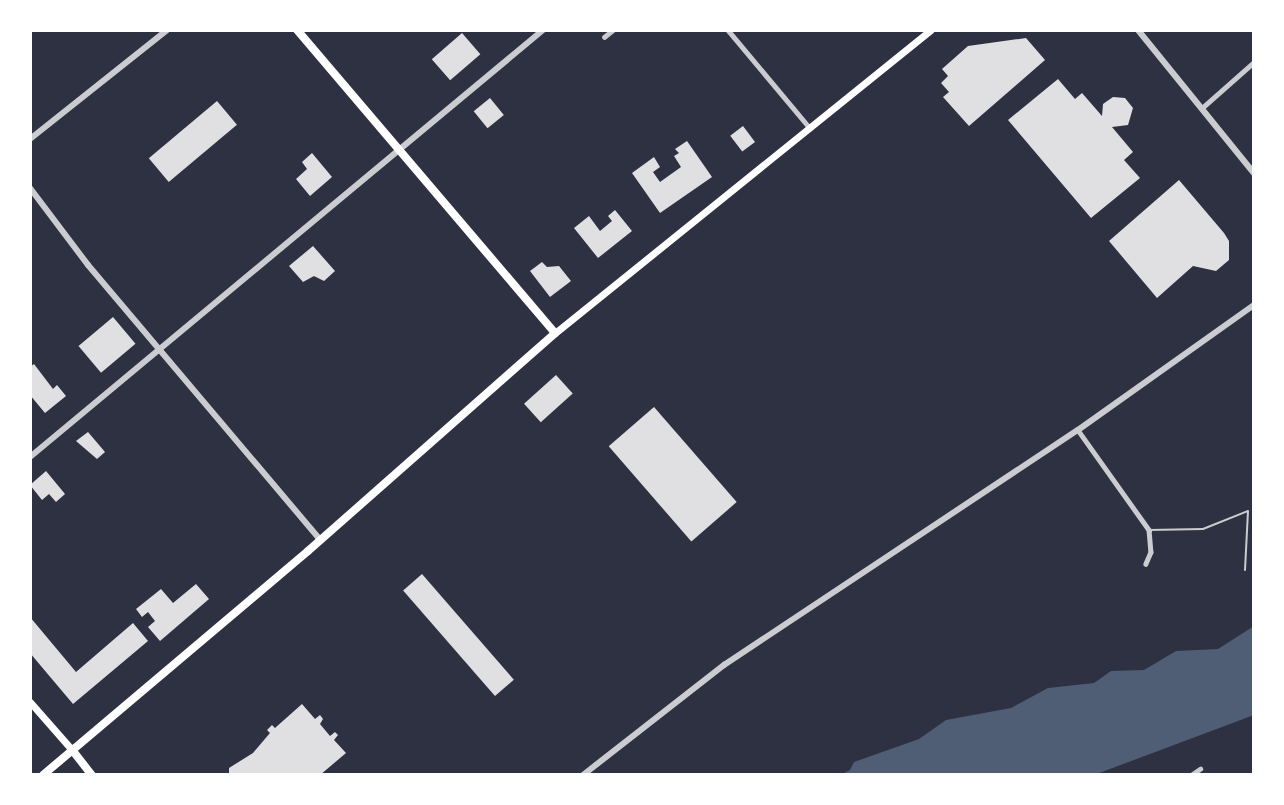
<!DOCTYPE html>
<style>
body{margin:0}
#map{position:relative;width:1284px;height:805px;overflow:hidden;background:#2d3142;font-family:Manrope,sans-serif}
div>[style]{position:absolute}
[style*='--x']{left:calc(var(--x)*1px);top:calc(var(--y)*1px);width:calc(var(--w)*1px);rotate:calc(var(--a)*1deg)}
.water>*{inset:0;background:#4f5d75}
.building>*{inset:0;background:#e0e0e3;transform-origin:0 0}
.service>*{height:2px;margin:-1px;padding:0 1px;transform-origin:1px;border-radius:1px;background:#caccd0}
.minor>*{height:4.5px;margin:-2.25px;padding:0 2.25px;transform-origin:2.25px;border-radius:2.25px;background:#caccd0}
.tertiary>*{height:6px;margin:-3px;padding:0 3px;transform-origin:3px;border-radius:3px;background:#caccd0}
.secondary>*{height:7px;margin:-3.5px;padding:0 3.5px;transform-origin:3.5px;border-radius:3.5px;background:#fff}
.primary>*{height:8px;margin:-4px;padding:0 4px;transform-origin:4px;border-radius:4px;background:#fff}
span{translate:-50% -50%;white-space:nowrap;text-align:center;line-height:1.15;-webkit-text-stroke:6px #fff;paint-order:stroke}
.frame{position:absolute;inset:0;border:32px solid #fff;pointer-events:none}
</style>
<div id="map">
<div class="water">
<div style="clip-path:polygon(1254px 626px,1254px 715px,1094px 775px,840px 775px,850px 770px,854px 762px,919px 739px,946px 720px,1011px 708px,1048px 688px,1094px 683px,1111px 671px,1144px 670px,1176px 651px,1218px 649px)"></div>
</div>
<div class="building">
<div style="left:462px;top:33px;width:28px;height:40px;rotate:49deg"></div>
<div style="clip-path:polygon(1026px 38px,1045px 60px,969px 126px,943px 97px,949px 92px,941px 83px,948px 76px,942px 69px,968px 46px)"></div>
<div style="clip-path:polygon(1058px 79px,1075px 99px,1082px 93px,1102px 116px,1103px 104px,1113px 97px,1125px 98px,1133px 108px,1128px 125px,1112px 127px,1133px 152px,1124px 160px,1140px 178px,1091px 218px,1008px 120px)"></div>
<div style="left:490px;top:98px;width:22px;height:21px;rotate:51deg"></div>
<div style="left:217px;top:101px;width:31px;height:89px;rotate:50deg"></div>
<div style="left:743px;top:126px;width:20px;height:16px;rotate:53deg"></div>
<div style="clip-path:polygon(687px 141px,712px 177px,660px 213px,632px 173px,654px 157px,660px 167px,653px 172px,660px 182px,681px 167px,674px 156px,679px 153px,675px 149px)"></div>
<div style="clip-path:polygon(312px 153px,332px 177px,310px 196px,296px 179px,307px 169px,302px 162px)"></div>
<div style="clip-path:polygon(1179px 180px,1224px 233px,1229px 241px,1229px 260px,1216px 271px,1193px 266px,1157px 298px,1109px 241px)"></div>
<div style="clip-path:polygon(615px 210px,632px 231px,598px 258px,574px 228px,589px 216px,600px 231px,612px 221px,608px 216px)"></div>
<div style="clip-path:polygon(313px 246px,335px 271px,324px 281px,314px 276px,303px 282px,289px 266px)"></div>
<div style="clip-path:polygon(542px 262px,547px 267px,559px 266px,571px 281px,550px 297px,530px 271px)"></div>
<div style="left:113px;top:317px;width:35px;height:45px;rotate:50deg"></div>
<div style="clip-path:polygon(34px 364px,53px 389px,57px 385px,66px 396px,45px 413px,30px 395px,30px 367px)"></div>
<div style="left:556px;top:375px;width:25px;height:43px;rotate:48deg"></div>
<div style="left:654px;top:407px;width:126px;height:60px;rotate:49deg"></div>
<div style="clip-path:polygon(88px 432px,105px 452px,97px 459px,76px 441px)"></div>
<div style="clip-path:polygon(46px 471px,65px 494px,56px 502px,49px 494px,42px 500px,30px 485px)"></div>
<div style="left:422px;top:574px;width:140px;height:25px;rotate:49deg"></div>
<div style="clip-path:polygon(196px 584px,209px 599px,160px 641px,148px 627px,155px 621px,148px 612px,142px 617px,136px 609px,161px 589px,173px 603px)"></div>
<div style="clip-path:polygon(30px 617px,76px 672px,133px 623px,148px 641px,73px 704px,30px 653px)"></div>
<div style="clip-path:polygon(302px 704px,315px 719px,320px 715px,323px 719px,320px 724px,330px 736px,335px 732px,338px 735px,334px 740px,346px 753px,320px 775px,229px 775px,229px 768px,253px 753px,270px 733px,267px 730px,272px 725px,275px 728px)"></div>
</div>
<div class="service">
<div style="--x:1149;--y:530;--w:54;--a:-1.1"></div>
<div style="--x:1203;--y:529;--w:48;--a:-21.8"></div>
<div style="--x:1245;--y:570;--w:59;--a:-87.1"></div>
</div>
<div class="minor">
<div style="--x:728;--y:30;--w:128;--a:50.1"></div>
<div style="--x:604;--y:37;--w:11;--a:-38"></div>
<div style="--x:1202;--y:108;--w:69;--a:-41.5"></div>
<div style="--x:1078;--y:430;--w:123;--a:54.6"></div>
<div style="--x:1149;--y:530;--w:22;--a:85"></div>
<div style="--x:1151;--y:552;--w:13;--a:113"></div>
<div style="--x:1191;--y:775;--w:11;--a:-34"></div>
</div>
<div class="tertiary">
<div style="--x:1138;--y:30;--w:184;--a:51"></div>
<div style="--x:30;--y:139;--w:175;--a:-38.5"></div>
<div style="--x:30;--y:188;--w:96;--a:53"></div>
<div style="--x:88;--y:265;--w:360;--a:49.8"></div>
<div style="--x:30;--y:457;--w:667;--a:-39.77"></div>
<div style="--x:583;--y:775;--w:179;--a:-38"></div>
<div style="--x:724;--y:665;--w:425;--a:-33.6"></div>
<div style="--x:1078;--y:430;--w:216;--a:-35.4"></div>
</div>
<div class="secondary">
<div style="--x:555;--y:333;--w:483;--a:-38.9"></div>
<div style="--x:30;--y:702;--w:65;--a:48.7"></div>
</div>
<div class="primary">
<div style="--x:73;--y:751;--w:31;--a:52"></div>
<div style="--x:43;--y:775;--w:347;--a:-40.2"></div>
<div style="--x:308;--y:551;--w:329;--a:-41.4"></div>
<div style="--x:555;--y:333;--w:398;--a:-130.4"></div>
</div>
<div class="frame"></div>
</div>
